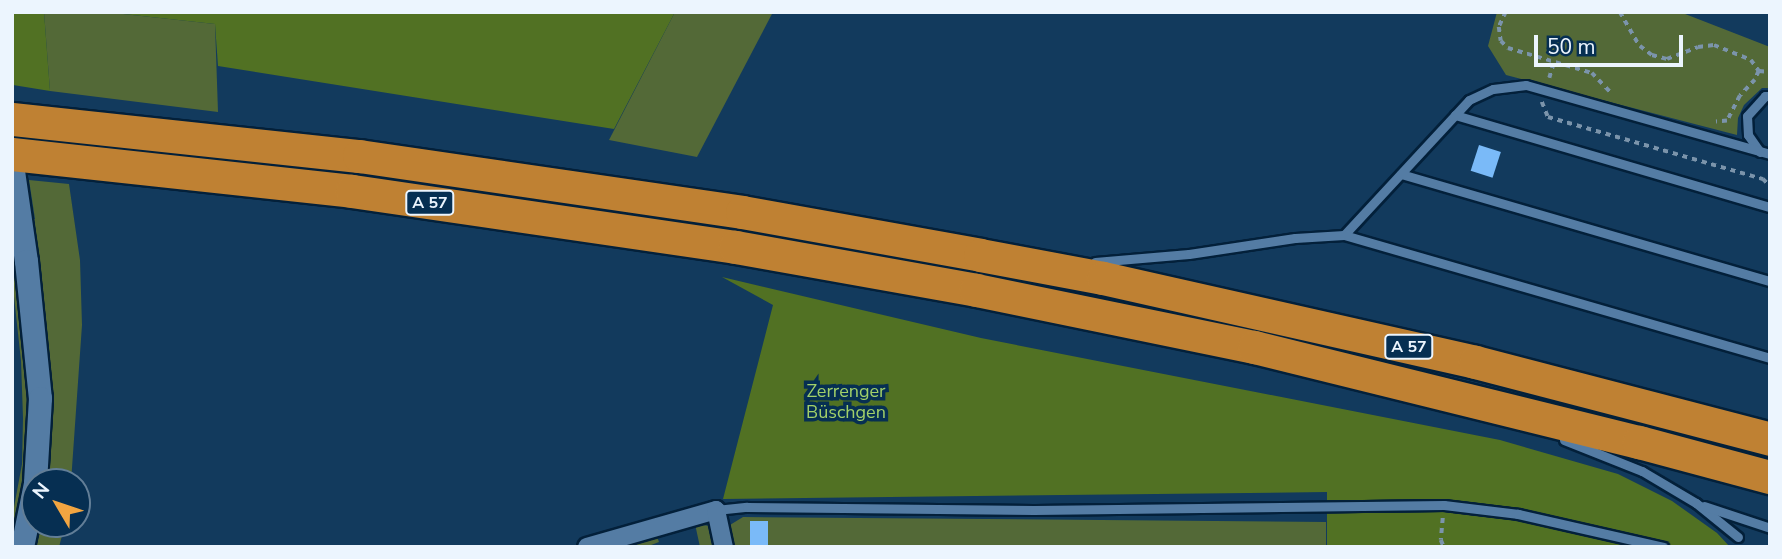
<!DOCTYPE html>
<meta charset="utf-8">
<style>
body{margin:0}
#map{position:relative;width:1782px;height:559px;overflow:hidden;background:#123a5d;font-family:"Nunito Sans",sans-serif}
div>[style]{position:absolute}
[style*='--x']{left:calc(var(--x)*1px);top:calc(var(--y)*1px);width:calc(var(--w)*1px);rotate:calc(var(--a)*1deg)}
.green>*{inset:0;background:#536937}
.forest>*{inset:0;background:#517123}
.building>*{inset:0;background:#7abaf8;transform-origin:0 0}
.path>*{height:3.5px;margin-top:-1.75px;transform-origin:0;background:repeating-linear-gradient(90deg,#7b94ab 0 5px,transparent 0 10px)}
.roads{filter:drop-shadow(2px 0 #03203a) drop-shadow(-2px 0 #03203a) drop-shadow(0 2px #03203a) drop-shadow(0 -2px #03203a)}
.service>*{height:9px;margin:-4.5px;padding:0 4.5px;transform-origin:4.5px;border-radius:4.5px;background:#547ca4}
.minor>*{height:18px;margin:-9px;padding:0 9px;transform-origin:9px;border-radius:9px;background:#547ca4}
.tertiary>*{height:23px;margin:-11.5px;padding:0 11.5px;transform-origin:11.5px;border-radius:11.5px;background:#547ca4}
.motorway>*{height:33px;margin:-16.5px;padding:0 16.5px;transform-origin:16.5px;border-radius:16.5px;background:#bf8133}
span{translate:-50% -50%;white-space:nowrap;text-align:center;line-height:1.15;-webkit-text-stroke:7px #062f52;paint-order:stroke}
.shield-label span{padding:2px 5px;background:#062f52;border:2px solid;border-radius:5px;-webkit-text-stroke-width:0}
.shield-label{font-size:16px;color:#ecf5fe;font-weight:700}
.park-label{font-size:18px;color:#a2d069}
.frame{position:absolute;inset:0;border:14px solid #ecf5fe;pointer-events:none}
.north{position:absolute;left:21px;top:468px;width:70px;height:70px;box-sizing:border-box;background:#062f52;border:2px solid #627e97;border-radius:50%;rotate:309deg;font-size:19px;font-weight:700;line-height:28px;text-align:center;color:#ecf5fe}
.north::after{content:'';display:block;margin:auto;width:24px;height:32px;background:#f2a541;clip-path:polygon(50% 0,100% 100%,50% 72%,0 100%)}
.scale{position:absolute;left:1534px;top:35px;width:149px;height:32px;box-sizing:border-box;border:4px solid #ecf5fe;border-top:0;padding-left:9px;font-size:21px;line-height:24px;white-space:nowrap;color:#ecf5fe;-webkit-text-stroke:5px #062f52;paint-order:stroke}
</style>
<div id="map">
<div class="green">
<div style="clip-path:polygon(44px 12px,105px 12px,215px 24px,218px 112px,50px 91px)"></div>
<div style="clip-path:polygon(675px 12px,773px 12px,697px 157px,609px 140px)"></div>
<div style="clip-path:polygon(1497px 12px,1680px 12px,1770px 47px,1770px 88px,1762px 88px,1744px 105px,1738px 118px,1737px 135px,1506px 75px,1488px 46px)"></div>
<div style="clip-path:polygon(29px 180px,69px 184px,80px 260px,82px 325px,71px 482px,49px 482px,51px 392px,41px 270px,33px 220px,35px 219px)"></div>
<div style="clip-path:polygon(12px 231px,30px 390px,26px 480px,12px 547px,12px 518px,22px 464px,23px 418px,21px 361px,12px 278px)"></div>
<div style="clip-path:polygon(743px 517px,1326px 522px,1326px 547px,700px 547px,695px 524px,725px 528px)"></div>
<div style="clip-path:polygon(42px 524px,65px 524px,59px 547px,36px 547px)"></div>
<div style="clip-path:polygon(656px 534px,659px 542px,646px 547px,617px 547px)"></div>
</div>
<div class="forest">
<div style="clip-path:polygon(12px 12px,44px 12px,50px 91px,13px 85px)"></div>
<div style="clip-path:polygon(105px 12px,675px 12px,614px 129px,218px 66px,215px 24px)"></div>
<div style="clip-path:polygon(722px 277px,981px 338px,1500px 440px,1618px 474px,1672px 501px,1717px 533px,1730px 547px,1327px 547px,1327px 492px,723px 499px,773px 305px)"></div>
</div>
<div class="building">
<div style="left:1479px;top:145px;width:23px;height:27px;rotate:18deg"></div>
<div style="left:750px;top:521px;width:18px;height:26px"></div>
</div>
<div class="path">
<div style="--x:1506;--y:12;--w:17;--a:115"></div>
<div style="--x:1499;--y:27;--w:14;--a:82"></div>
<div style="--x:1501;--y:41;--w:10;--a:45"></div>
<div style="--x:1508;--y:48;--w:88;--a:16.6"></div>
<div style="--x:1592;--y:73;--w:28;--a:46"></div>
<div style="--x:1620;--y:12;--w:39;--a:60"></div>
<div style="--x:1640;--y:46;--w:15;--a:37"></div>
<div style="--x:1652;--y:55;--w:16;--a:15"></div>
<div style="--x:1667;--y:59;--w:33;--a:-21"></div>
<div style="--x:1698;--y:47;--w:16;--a:-7"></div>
<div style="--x:1714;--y:45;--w:40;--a:22"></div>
<div style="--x:1751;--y:60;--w:14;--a:54"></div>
<div style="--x:1759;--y:71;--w:10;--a:114"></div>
<div style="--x:1755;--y:80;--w:22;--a:133"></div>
<div style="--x:1740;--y:96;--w:28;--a:117"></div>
<div style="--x:1727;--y:121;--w:11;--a:175"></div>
<div style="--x:1759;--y:71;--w:11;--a:5"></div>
<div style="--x:1549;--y:78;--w:17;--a:-73"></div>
<div style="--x:1542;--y:102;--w:16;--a:68"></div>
<div style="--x:1548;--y:117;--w:224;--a:16.1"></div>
<div style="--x:1763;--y:179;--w:10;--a:45"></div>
<div style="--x:1443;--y:518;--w:22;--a:95"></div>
<div style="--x:1441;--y:540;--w:8;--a:67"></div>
</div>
<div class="roads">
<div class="service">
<div style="--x:1455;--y:115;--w:328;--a:16.3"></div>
<div style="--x:1760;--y:152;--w:21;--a:-125"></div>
<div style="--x:1748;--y:135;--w:19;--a:-93"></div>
<div style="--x:1747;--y:116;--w:27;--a:-48"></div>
<div style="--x:1765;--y:96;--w:5;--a:0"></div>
<div style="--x:1401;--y:174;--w:384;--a:16.2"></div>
<div style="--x:1344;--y:235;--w:184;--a:-47.2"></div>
<div style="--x:1469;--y:100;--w:26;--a:-25"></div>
<div style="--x:1493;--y:89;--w:33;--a:-7"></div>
<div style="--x:1526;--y:85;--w:254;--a:15.8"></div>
<div style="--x:1095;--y:262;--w:94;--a:-4.9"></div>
<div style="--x:1189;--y:254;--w:107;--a:-8.6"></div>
<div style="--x:1295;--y:238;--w:49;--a:-3.5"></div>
<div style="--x:1344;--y:235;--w:443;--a:16.1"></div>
<div style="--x:1564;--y:440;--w:84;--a:21.7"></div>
<div style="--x:1642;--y:471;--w:63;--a:30.7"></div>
<div style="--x:1696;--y:503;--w:54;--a:39"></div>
<div style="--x:1704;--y:506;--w:70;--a:18.4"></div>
<div style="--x:716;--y:510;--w:31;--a:-6"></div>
<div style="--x:747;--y:507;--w:287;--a:0.6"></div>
<div style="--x:1034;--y:510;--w:410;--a:-0.7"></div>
<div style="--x:1444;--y:505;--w:75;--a:6.9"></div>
<div style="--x:1518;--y:514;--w:149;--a:12.8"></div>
</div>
<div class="minor">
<div style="--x:587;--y:547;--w:134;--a:-16"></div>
<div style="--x:716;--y:510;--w:38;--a:78"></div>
</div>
<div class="tertiary">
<div style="--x:12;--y:164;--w:98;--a:81.8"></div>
<div style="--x:26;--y:261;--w:138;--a:84.2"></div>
<div style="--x:40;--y:398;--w:84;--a:93.4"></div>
<div style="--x:22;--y:547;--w:65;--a:-78.5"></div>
</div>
<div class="motorway">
<div style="--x:12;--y:119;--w:349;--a:6.1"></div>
<div style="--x:359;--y:156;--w:387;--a:8.3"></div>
<div style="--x:742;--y:212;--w:242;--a:10.2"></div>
<div style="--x:980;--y:255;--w:125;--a:10.6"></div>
<div style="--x:1103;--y:278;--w:381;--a:12.7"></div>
<div style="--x:1475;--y:362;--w:305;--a:14.6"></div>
<div style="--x:12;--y:154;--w:342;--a:6.2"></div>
<div style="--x:352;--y:191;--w:387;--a:8.3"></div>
<div style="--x:735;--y:247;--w:245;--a:10.1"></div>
<div style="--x:976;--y:290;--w:284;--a:11.6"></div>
<div style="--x:1254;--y:347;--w:397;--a:13.9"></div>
<div style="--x:1639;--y:442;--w:136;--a:15"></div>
</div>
</div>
<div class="shield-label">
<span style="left:430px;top:203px">A 57</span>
<span style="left:1409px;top:347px">A 57</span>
</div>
<div class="park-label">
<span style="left:846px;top:402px">Zerrenger<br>Büschgen</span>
</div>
<div class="frame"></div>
<div class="north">N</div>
<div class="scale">50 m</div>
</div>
